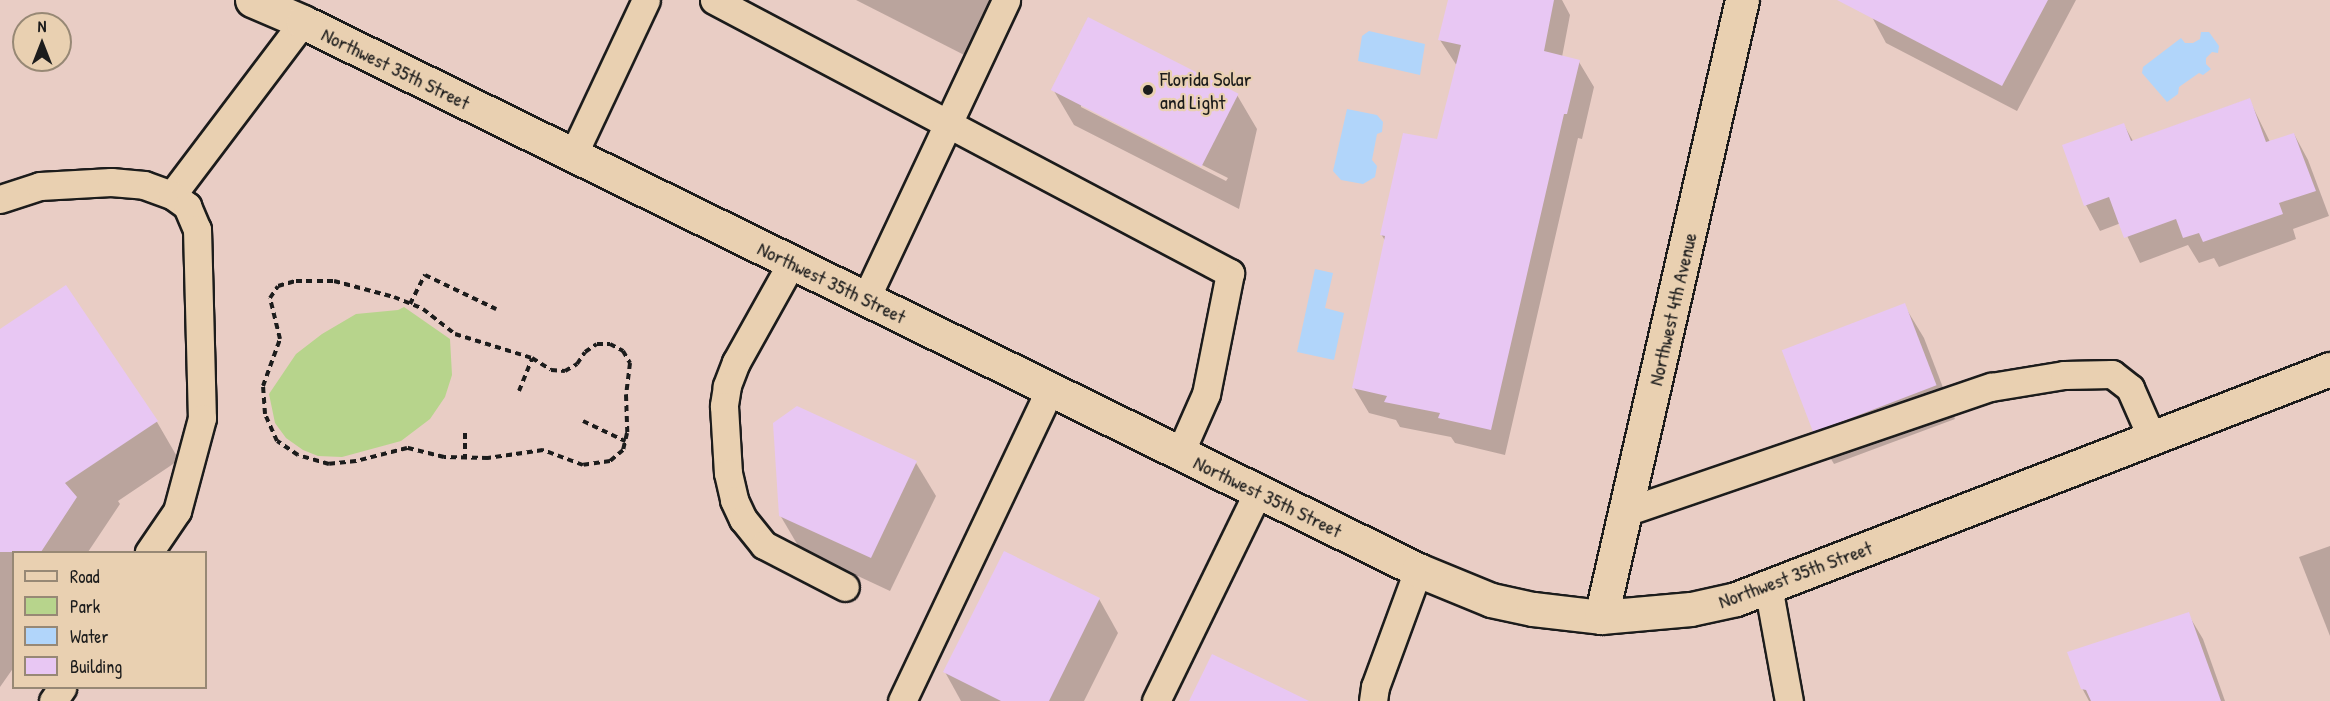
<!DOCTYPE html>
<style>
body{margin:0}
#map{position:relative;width:2330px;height:701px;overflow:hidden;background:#e9cdc5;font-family:"Patrick Hand",sans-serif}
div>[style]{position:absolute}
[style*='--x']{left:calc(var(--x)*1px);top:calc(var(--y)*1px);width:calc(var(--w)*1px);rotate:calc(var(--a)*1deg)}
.green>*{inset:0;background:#b7d48c}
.water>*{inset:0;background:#b1d5fa}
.shadow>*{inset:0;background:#0003}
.building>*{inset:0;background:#e8c7f3;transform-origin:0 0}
.path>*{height:4px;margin-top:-2px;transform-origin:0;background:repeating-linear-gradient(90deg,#1c1c1c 0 6px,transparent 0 10.5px)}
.roads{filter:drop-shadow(2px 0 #1c1c1c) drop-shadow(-2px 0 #1c1c1c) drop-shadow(0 2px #1c1c1c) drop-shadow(0 -2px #1c1c1c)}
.service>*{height:27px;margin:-13.5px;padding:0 13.5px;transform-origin:13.5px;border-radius:13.5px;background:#e9d0b1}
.minor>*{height:33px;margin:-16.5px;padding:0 16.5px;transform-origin:16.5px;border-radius:16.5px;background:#e9d0b1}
.tertiary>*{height:33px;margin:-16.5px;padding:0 16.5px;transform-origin:16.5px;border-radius:16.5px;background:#e9d0b1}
.dots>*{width:16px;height:16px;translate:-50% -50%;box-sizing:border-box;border:3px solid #e9d0b1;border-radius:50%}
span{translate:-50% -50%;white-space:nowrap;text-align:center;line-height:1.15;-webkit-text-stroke:4.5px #e9d0b1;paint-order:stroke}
.street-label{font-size:20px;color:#1c1c1c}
.poi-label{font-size:20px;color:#1c1c1c}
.left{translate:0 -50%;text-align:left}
.legend{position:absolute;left:12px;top:551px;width:195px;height:138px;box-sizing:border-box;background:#e9d0b1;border:2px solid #978875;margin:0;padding:8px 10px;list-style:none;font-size:18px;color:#1c1c1c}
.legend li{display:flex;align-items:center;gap:12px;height:30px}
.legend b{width:30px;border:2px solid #978875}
.north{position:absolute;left:12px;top:12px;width:60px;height:60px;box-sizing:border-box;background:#e9d0b1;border:2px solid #978875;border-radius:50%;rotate:0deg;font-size:16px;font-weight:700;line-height:24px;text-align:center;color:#1c1c1c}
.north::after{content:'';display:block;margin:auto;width:21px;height:27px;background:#1c1c1c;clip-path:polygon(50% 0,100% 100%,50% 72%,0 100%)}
</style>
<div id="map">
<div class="green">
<div style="clip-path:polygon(404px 307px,450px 339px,452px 375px,445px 397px,430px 419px,401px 441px,342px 457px,318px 456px,303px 450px,286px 438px,275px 423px,269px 394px,296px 354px,322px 334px,356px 314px,398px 310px)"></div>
</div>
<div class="water">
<div style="clip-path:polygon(1369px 31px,1425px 44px,1420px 75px,1358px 61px,1362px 36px)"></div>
<div style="clip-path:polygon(2201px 32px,2209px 32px,2219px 46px,2218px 53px,2212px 52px,2206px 58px,2206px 64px,2211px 69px,2203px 75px,2199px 73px,2179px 87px,2178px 94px,2167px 102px,2142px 73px,2143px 67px,2181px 38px,2185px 43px,2193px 43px,2200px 39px)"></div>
<div style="clip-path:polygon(1347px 109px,1377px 115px,1383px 122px,1382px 132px,1377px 134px,1372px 160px,1377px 166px,1375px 177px,1363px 184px,1341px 180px,1333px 171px)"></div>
<div style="clip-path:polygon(1315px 269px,1333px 273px,1325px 308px,1344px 313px,1334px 360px,1297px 352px)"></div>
</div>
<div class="shadow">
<div style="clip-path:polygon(856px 0,1012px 0,980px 63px)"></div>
<div style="clip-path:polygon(1449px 0,1562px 0,1570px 15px,1562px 57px,1579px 62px,1594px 87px,1582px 139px,1578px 138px,1505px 455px,1455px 443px,1451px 437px,1400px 427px,1396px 420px,1369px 413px,1354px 388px,1386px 242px,1381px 234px,1438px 141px,1457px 66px,1440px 40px)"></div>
<div style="clip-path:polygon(1881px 0,2076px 0,2017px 111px,1886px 43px,1872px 17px)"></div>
<div style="clip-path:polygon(evenodd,1054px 91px,1237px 95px,1257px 129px,1239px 209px,1074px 125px,1054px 91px,1081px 104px,1228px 178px,1226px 181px,1081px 107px,1081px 104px)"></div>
<div style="clip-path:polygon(2249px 99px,2270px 142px,2294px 134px,2308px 160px,2329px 216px,2293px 229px,2296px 239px,2219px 267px,2214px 258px,2199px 263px,2188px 245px,2140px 263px,2121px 223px,2100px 231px,2086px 205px,2124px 125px,2133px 141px)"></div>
<div style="clip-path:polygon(1904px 305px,1924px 338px,1955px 419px,1834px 464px,1814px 430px)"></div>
<div style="clip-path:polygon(0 331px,157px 422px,179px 460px,118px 501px,120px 504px,88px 552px,14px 552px,14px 667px,0 687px)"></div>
<div style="clip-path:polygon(916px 463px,936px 496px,890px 591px,800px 549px,780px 515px)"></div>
<div style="clip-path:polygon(2330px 546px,2330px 636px,2299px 557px)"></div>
<div style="clip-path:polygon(1099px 599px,1118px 633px,1084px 701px,961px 701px,945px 672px)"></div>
<div style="clip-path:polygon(2188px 614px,2203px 639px,2225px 701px,2089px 701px,2082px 688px)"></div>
</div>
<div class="building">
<div style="clip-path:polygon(1448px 0,1554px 0,1544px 51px,1580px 60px,1567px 114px,1564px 114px,1491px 430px,1438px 418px,1440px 413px,1384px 402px,1387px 396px,1352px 388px,1385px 236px,1380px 235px,1403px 133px,1437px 139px,1461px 45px,1438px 40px)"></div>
<div style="clip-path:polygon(1837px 0,2048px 0,2002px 86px)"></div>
<div style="left:1088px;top:17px;width:169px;height:82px;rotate:27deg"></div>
<div style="clip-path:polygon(2250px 98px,2266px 142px,2294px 133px,2316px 191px,2279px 203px,2283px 214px,2203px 242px,2199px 233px,2183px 238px,2176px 219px,2124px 238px,2109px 197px,2084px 206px,2062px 145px,2124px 123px,2131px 141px)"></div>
<div style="clip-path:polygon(66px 285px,158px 421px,65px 483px,77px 497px,41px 552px,0 552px,0 329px)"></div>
<div style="left:1905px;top:303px;width:88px;height:132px;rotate:69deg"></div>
<div style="clip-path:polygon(797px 406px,917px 461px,871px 558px,779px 516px,773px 423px)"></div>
<div style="clip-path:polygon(1004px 551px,1100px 598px,1049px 701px,1001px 701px,943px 672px)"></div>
<div style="clip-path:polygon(2189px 612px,2221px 701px,2091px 701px,2086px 690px,2081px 689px,2067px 652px)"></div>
<div style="clip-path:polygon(1212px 654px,1309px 701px,1189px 701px)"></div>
</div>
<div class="path">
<div style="--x:296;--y:281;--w:38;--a:0"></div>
<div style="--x:334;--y:281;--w:62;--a:14.9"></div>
<div style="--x:394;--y:297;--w:31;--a:22"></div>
<div style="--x:423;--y:309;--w:41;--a:38"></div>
<div style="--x:455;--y:334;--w:81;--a:17.3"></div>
<div style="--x:532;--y:358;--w:22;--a:32"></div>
<div style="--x:551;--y:370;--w:14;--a:4"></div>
<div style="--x:565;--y:371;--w:14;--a:-30"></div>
<div style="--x:577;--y:364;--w:14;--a:-56"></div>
<div style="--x:585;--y:352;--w:14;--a:-34"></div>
<div style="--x:597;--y:344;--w:13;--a:0"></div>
<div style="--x:610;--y:344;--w:15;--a:28"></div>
<div style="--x:623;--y:351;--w:14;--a:60"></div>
<div style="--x:630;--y:363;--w:32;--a:97"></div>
<div style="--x:626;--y:395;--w:38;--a:88"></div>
<div style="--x:627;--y:433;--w:17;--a:103"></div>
<div style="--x:623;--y:450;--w:17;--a:140"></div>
<div style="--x:610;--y:461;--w:27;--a:172"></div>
<div style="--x:583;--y:465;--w:43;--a:-159.4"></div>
<div style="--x:543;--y:450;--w:56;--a:171.7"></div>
<div style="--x:488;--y:458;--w:44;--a:-178.7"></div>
<div style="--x:444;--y:457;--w:38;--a:-166"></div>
<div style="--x:407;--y:448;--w:53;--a:165.7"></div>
<div style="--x:356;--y:461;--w:27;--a:174"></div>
<div style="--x:329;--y:464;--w:32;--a:-164"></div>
<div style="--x:298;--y:455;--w:25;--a:-146"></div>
<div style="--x:277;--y:441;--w:30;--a:-114"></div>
<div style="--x:265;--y:414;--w:28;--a:-94"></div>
<div style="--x:263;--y:386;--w:50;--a:-70.1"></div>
<div style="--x:280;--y:339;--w:42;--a:-103.7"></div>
<div style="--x:270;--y:298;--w:14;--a:-56"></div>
<div style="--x:278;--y:286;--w:19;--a:-16"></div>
<div style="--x:410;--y:304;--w:33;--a:-63"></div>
<div style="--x:425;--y:275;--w:79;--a:25.6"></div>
<div style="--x:519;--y:391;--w:35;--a:-68"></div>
<div style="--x:583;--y:421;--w:47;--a:25.5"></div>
<div style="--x:465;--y:433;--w:24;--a:90"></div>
</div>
<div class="roads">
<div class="service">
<div style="--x:714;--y:0;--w:584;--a:27.88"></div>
<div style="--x:1230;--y:273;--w:123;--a:101.2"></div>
<div style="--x:1206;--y:394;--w:64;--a:113.8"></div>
<div style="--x:573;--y:155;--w:171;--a:-64.8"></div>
<div style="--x:172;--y:195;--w:217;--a:-52.9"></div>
<div style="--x:0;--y:199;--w:42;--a:-18"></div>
<div style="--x:40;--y:186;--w:71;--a:-3.2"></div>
<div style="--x:111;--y:182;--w:33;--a:5"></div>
<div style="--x:144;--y:185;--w:30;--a:20"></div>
<div style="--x:172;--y:195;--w:19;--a:36"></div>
<div style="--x:187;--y:206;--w:25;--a:67"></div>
<div style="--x:197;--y:229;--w:189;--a:88.5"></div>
<div style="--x:202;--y:418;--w:96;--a:105"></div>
<div style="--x:177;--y:511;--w:50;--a:124.3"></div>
<div style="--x:792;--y:262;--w:115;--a:119.2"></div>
<div style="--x:736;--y:362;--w:26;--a:111"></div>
<div style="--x:727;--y:386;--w:20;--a:99"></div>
<div style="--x:724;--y:406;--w:67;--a:86.6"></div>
<div style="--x:728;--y:473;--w:28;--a:77"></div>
<div style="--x:734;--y:500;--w:21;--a:65"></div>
<div style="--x:743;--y:519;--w:33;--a:51"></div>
<div style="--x:764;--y:545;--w:91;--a:27.4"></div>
<div style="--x:866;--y:298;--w:329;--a:-64.8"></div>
<div style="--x:1625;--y:512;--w:387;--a:-18.9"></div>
<div style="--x:1991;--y:387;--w:74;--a:-9.3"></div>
<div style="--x:2064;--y:375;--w:48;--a:-1.2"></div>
<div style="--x:2112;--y:374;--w:23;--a:38"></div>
<div style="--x:2130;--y:388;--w:55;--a:66.3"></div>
<div style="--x:1768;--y:586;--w:117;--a:79.7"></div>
<div style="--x:53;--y:701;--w:16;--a:-55"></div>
<div style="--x:902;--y:701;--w:345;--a:-64.6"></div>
<div style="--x:1156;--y:701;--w:233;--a:-64"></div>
<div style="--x:1373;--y:701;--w:14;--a:-82"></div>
<div style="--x:1375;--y:687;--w:125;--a:-69.8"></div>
</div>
<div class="minor">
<div style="--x:1601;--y:617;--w:633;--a:-77.13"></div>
</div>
<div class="tertiary">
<div style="--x:252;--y:0;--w:56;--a:23.3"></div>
<div style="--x:303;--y:22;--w:1242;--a:26.17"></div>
<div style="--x:1418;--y:570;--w:79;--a:22.3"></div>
<div style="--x:1491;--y:600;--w:43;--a:12.1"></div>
<div style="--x:1533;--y:609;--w:68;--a:6.7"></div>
<div style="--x:1601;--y:617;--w:90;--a:-5.1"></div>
<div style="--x:1691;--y:609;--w:46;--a:-12.5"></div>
<div style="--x:1736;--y:599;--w:637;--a:-21.17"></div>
</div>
</div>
<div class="dots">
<div style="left:1148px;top:90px;background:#1c1c1c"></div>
</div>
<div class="street-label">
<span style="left:396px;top:68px;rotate:26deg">Northwest 35th Street</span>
<span style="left:832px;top:282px;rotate:26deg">Northwest 35th Street</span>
<span style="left:1672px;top:309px;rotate:-77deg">Northwest 4th Avenue</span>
<span style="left:1268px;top:496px;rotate:26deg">Northwest 35th Street</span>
<span style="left:1795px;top:574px;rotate:-20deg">Northwest 35th Street</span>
</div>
<div class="poi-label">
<span class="left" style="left:1160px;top:90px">Florida Solar<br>and Light</span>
</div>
<ul class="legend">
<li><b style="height:8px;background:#e9d0b1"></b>Road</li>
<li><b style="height:16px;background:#b7d48c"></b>Park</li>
<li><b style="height:16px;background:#b1d5fa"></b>Water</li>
<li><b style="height:16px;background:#e8c7f3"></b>Building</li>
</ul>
<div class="north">N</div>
</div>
